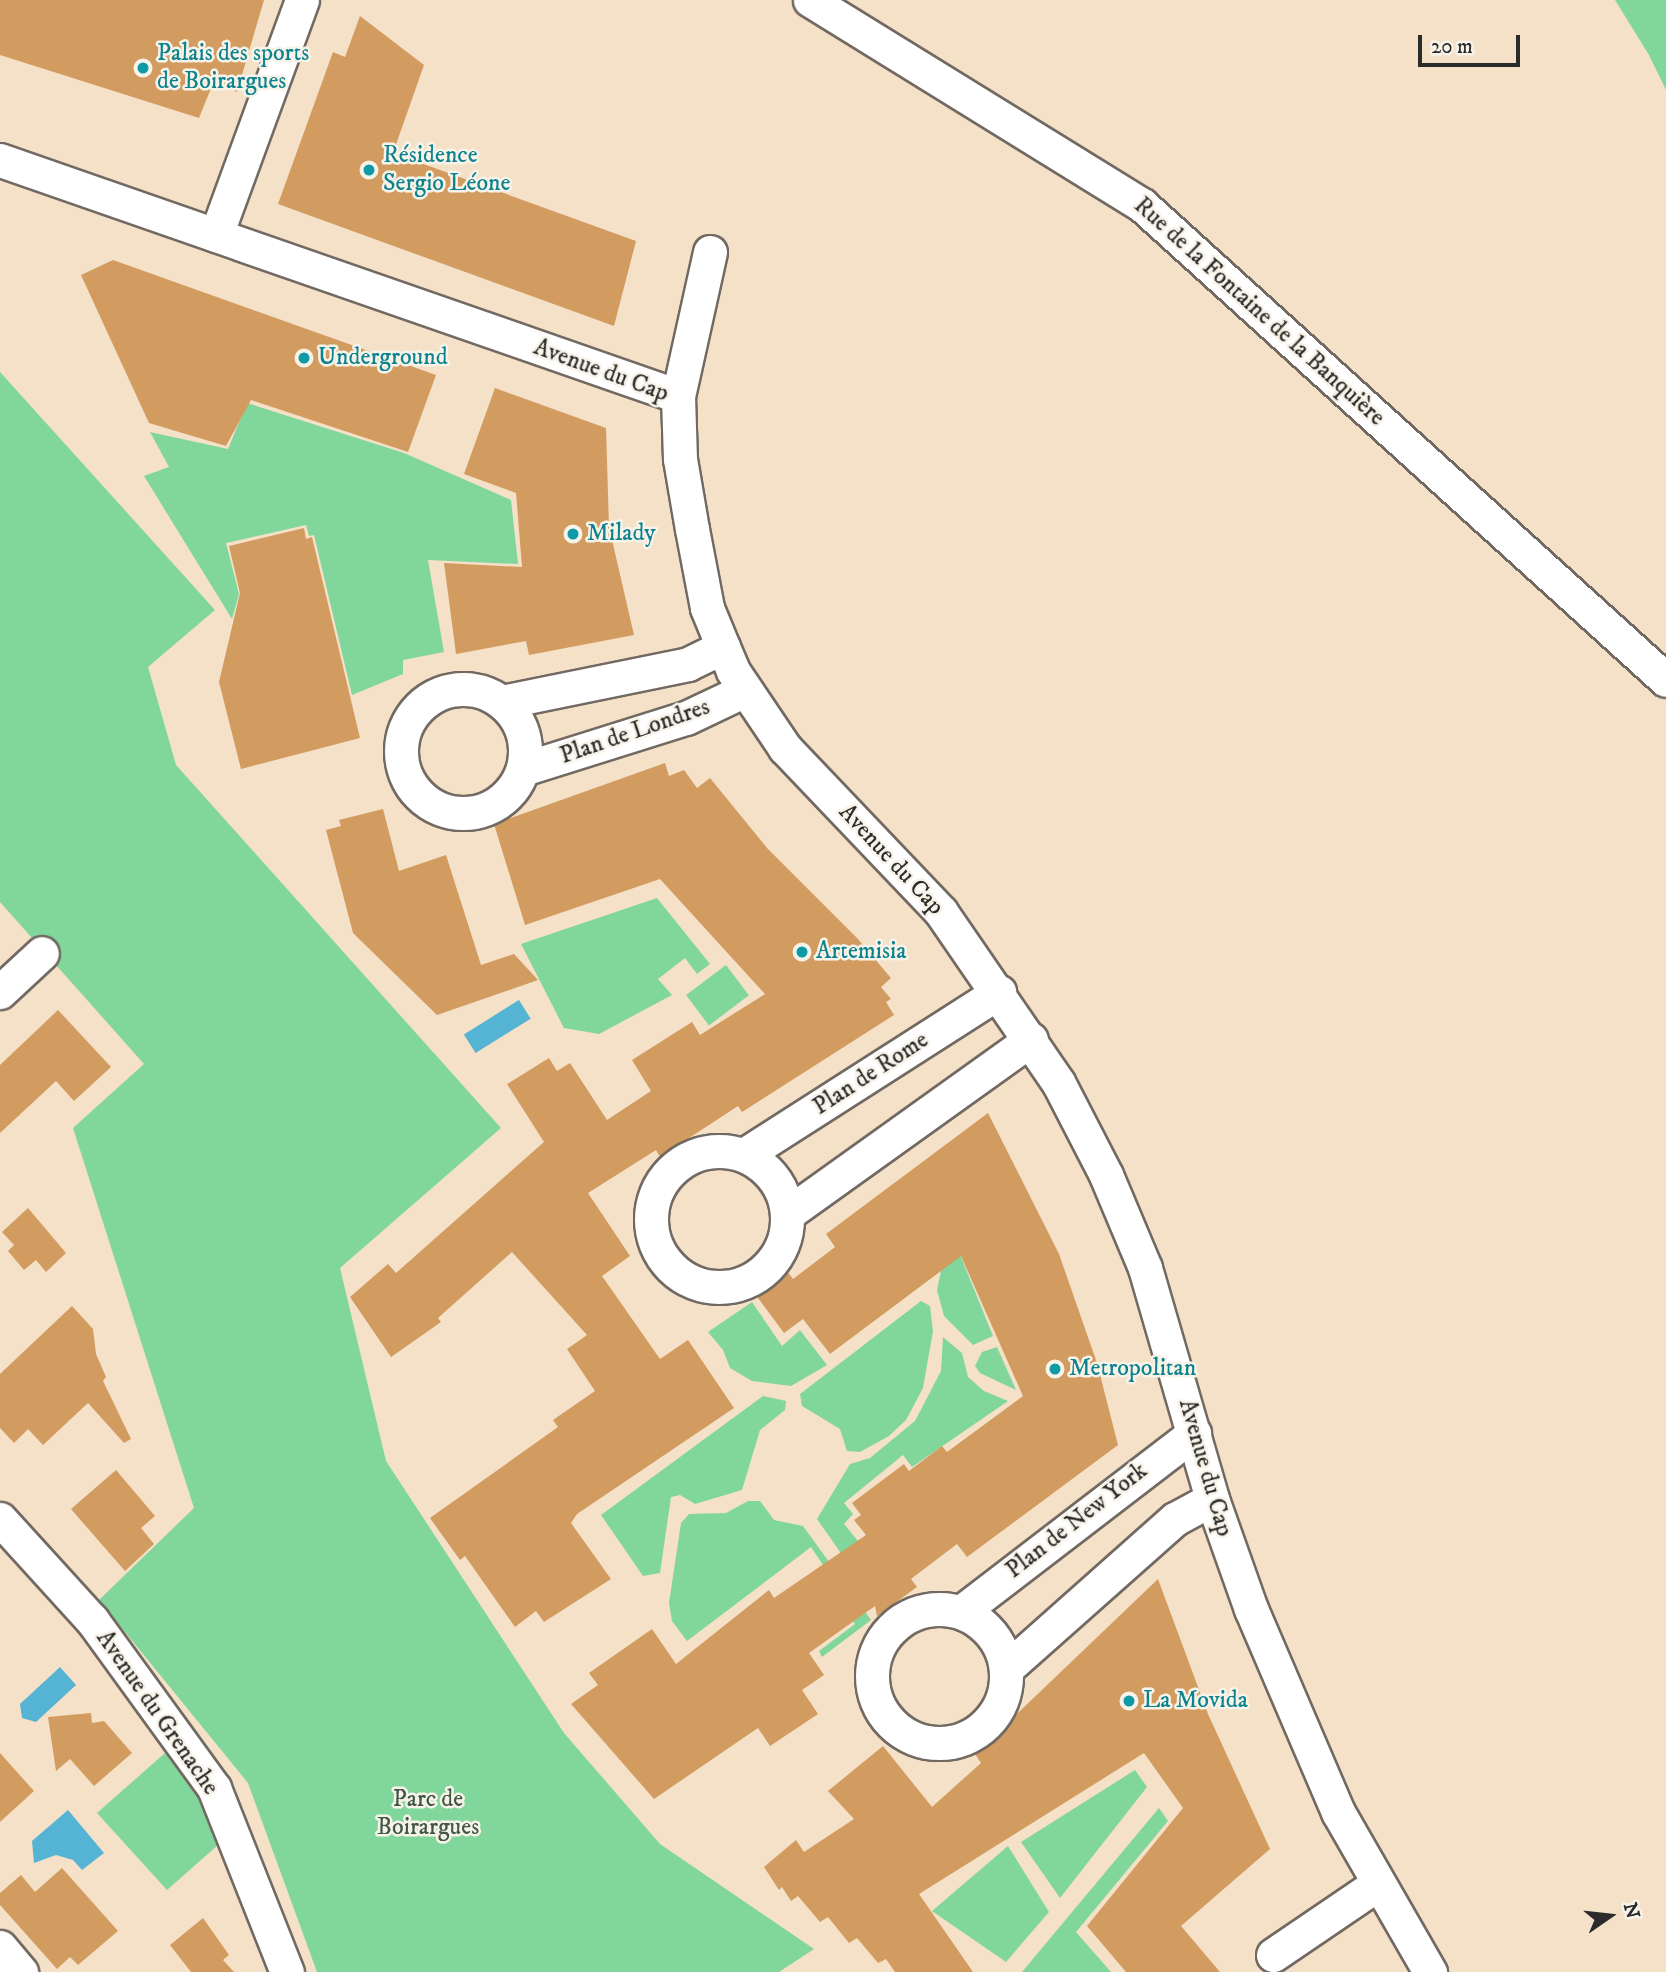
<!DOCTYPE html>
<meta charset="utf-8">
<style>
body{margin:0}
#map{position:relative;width:1666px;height:1972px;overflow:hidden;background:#f5e0c8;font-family:"IM FELL DW Pica",serif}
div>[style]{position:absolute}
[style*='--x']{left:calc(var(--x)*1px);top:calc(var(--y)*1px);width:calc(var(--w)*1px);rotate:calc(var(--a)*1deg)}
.green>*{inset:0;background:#81d79b;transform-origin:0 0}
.water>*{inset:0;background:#55b4d4;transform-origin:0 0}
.building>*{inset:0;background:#d29c60}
.roads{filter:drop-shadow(2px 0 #726a62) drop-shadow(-2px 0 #726a62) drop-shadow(0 2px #726a62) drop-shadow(0 -2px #726a62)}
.minor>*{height:33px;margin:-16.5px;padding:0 16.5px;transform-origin:16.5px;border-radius:16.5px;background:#fff}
.minor>.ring{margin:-16.5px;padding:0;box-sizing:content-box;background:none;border:33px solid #fff;border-radius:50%}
.dots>*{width:19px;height:19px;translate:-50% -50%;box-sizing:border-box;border:4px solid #f7f3e8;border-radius:50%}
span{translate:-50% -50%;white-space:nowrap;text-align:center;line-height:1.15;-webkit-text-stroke:5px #f7f3e8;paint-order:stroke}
.culture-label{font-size:24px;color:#0d838f}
.left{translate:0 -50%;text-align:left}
.street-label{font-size:24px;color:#2b2b2b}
.park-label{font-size:24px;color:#405647}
.north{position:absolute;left:1575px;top:1881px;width:70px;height:70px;-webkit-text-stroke:5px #f7f3e8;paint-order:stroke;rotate:76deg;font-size:19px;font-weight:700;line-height:28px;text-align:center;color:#2b2b2b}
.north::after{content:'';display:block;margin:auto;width:24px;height:32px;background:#2b2b2b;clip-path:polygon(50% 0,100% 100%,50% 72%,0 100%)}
.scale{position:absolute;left:1418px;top:35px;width:102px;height:32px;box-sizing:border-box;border:4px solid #2b2b2b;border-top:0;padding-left:9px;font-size:21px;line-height:24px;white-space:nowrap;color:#2b2b2b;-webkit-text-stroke:5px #f7f3e8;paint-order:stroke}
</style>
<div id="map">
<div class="green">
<div style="clip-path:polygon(1615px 0,1666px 0,1666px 90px,1649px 55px)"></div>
<div style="clip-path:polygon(0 372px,215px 610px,148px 667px,176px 765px,501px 1128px,340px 1268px,386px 1461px,564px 1733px,660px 1844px,814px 1949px,779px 1972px,317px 1972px,248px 1783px,99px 1600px,194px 1508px,73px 1128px,144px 1064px,0 902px)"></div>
<div style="clip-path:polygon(247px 403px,404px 453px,511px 500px,518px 564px,428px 560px,444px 652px,403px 660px,403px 674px,352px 695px,314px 535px,309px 536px,306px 525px,226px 543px,239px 594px,232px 619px,144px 476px,169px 467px,150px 432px,228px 449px)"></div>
<div style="clip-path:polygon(657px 898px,710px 964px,697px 974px,685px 958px,658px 979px,672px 995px,599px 1034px,564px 1028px,521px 944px)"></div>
<div style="left:726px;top:965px;width:38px;height:50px;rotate:53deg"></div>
<div style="clip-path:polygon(957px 1247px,993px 1336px,973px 1345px,944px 1316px,937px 1290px,942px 1266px)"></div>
<div style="clip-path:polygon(921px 1301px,930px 1306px,933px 1331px,923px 1388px,906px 1420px,889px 1436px,860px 1452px,847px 1451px,840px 1429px,802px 1406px,800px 1394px)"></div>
<div style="clip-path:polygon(752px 1302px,782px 1346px,800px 1330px,827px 1365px,791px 1386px,752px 1381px,730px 1368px,723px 1350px,708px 1332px)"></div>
<div style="clip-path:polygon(943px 1337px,962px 1353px,968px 1377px,984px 1391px,1008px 1401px,912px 1467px,903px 1455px,844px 1503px,853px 1514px,844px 1524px,858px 1541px,852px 1569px,817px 1519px,850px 1464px,870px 1458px,915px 1421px,941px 1371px)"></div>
<div style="clip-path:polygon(997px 1347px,1016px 1390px,980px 1373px,975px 1366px,982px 1352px)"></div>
<div style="clip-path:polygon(763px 1396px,786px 1401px,785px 1410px,760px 1430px,742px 1490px,695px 1504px,680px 1495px,671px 1497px,660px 1573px,643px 1576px,601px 1515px)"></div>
<div style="clip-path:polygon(748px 1501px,760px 1501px,774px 1520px,803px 1526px,871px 1620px,822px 1657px,819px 1651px,855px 1624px,836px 1597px,841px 1592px,811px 1547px,687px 1641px,672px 1621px,669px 1603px,681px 1523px,689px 1514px,726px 1513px)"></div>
<div style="clip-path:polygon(165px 1753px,207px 1799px,218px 1845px,167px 1890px,97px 1813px)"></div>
<div style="clip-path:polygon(1135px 1770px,1147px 1787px,1060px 1898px,1021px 1842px)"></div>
<div style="clip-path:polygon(1159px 1808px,1168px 1821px,1076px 1932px,1111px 1972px,1022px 1972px)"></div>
<div style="clip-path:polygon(1008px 1846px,1049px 1912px,1006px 1962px,932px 1911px)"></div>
</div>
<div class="water">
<div style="left:519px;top:1000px;width:22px;height:65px;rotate:58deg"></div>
<div style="clip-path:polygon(60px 1667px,76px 1685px,36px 1722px,22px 1718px,20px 1704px)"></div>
<div style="clip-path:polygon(68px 1810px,104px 1853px,82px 1870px,73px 1860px,56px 1855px,34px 1863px,32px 1841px)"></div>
</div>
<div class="building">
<div style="clip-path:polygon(0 0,264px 0,237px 92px,214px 81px,199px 118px,0 55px)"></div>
<div style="clip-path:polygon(360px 16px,424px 65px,393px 153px,636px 241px,614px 326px,278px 204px,333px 52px,345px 57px)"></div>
<div style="clip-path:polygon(113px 260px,436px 375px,408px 452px,251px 400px,226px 446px,149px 423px,81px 275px)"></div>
<div style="clip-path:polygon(495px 388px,606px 428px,609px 527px,634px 635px,529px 655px,526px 641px,456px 654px,444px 563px,522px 567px,516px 493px,464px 474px)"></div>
<div style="clip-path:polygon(304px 528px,306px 539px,312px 537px,360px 738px,241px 769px,219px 682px,240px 593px,229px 546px)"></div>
<div style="clip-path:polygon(665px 763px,669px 776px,684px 770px,697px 788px,710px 778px,767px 848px,857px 938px,891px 978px,881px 987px,891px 999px,886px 1002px,894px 1015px,742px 1112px,738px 1106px,660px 1157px,656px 1150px,588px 1193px,630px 1256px,602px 1276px,660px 1359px,688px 1340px,734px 1408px,577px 1514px,571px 1523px,611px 1579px,544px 1622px,536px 1611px,515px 1627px,465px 1556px,460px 1560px,430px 1518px,558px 1427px,553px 1420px,595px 1391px,567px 1349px,587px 1335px,512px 1252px,438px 1318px,441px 1322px,391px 1357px,350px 1297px,388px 1264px,396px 1273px,544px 1142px,507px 1084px,549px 1058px,557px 1071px,570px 1063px,607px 1120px,651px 1091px,632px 1060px,692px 1022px,700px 1035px,765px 994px,660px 879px,525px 925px,494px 824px)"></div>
<div style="clip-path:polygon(383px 809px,399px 871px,446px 855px,481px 965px,514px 954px,538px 980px,437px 1015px,353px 933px,326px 830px,341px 826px,339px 820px)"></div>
<div style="clip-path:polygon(58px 1010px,111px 1067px,74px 1101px,56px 1081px,0 1133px,0 1065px)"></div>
<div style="clip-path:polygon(988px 1113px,1059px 1254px,1097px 1363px,1118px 1445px,967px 1557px,957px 1544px,911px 1579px,917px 1587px,877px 1616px,875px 1606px,809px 1653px,824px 1675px,802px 1690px,818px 1714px,770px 1746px,758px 1728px,654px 1799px,571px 1704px,598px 1685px,589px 1673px,652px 1629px,676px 1664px,769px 1590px,774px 1598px,866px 1535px,854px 1520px,861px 1515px,852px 1503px,904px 1464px,909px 1471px,942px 1446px,947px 1452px,1023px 1396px,961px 1256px,830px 1354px,803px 1319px,784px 1333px,755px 1294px,787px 1271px,793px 1279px,835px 1247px,826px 1234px)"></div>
<div style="clip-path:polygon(28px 1208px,66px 1253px,46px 1272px,36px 1260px,24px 1270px,8px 1251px,14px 1245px,2px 1232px)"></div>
<div style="clip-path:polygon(72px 1306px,93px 1329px,96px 1354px,106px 1377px,103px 1381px,131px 1439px,124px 1443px,88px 1403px,43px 1445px,28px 1429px,14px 1443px,0 1428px,0 1374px)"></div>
<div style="clip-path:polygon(116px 1470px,155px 1516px,141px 1528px,154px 1544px,125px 1571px,71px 1509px)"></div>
<div style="clip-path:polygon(1158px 1579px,1208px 1714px,1270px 1849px,1181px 1926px,1220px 1972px,1126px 1972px,1087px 1926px,1183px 1808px,1144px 1753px,919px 1894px,973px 1972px,895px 1972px,886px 1959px,878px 1963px,857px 1938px,849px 1943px,828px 1917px,820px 1922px,798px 1896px,791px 1901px,782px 1887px,779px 1890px,764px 1867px,796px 1840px,804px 1852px,854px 1819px,828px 1791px,883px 1746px,932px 1807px,981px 1763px,975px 1754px)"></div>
<div style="clip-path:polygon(91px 1713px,92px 1723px,104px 1721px,132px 1753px,94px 1786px,70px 1759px,56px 1771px,48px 1717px)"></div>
<div style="clip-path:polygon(0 1753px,34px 1791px,0 1822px)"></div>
<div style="clip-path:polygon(62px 1868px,118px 1931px,78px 1965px,70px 1957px,57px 1969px,0 1905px,0 1893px,21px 1875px,35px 1892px)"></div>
<div style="clip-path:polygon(203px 1918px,229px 1955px,223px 1960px,234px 1972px,191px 1972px,170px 1945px)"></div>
</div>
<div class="roads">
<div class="minor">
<div style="--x:810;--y:0;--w:390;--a:31.7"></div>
<div style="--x:1142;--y:205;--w:707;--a:42.19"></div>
<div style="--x:0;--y:160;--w:718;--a:19.19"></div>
<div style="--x:216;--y:235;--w:250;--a:-69.9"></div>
<div style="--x:710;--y:252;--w:148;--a:102.5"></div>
<div style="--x:678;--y:396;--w:63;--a:88.2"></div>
<div style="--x:680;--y:459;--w:71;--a:80.3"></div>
<div style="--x:692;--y:529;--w:80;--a:79.2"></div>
<div style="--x:707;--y:608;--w:42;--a:67.7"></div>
<div style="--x:723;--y:647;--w:26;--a:67"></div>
<div style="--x:733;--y:671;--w:93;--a:56"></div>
<div style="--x:785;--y:748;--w:226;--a:46.4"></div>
<div style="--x:941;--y:912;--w:206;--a:55.5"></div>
<div style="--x:1058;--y:1082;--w:105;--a:62.7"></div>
<div style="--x:1106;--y:1175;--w:101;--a:67.2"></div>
<div style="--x:1145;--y:1268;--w:241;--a:73.8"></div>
<div style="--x:1212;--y:1499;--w:117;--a:70.5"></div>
<div style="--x:1251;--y:1609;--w:221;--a:66.8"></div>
<div style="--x:1338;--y:1812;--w:185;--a:60.1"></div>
<div class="ring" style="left:401px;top:689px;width:91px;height:91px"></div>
<div style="--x:502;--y:702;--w:190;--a:-11.5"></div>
<div style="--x:688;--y:664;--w:39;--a:-26"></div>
<div style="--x:523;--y:769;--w:171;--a:-17.4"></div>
<div style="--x:686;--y:718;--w:65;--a:-25.4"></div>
<div style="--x:0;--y:992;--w:57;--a:-42.9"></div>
<div class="ring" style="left:651px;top:1151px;width:103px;height:103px"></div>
<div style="--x:744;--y:1155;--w:303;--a:-32.6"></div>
<div style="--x:787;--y:1214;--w:300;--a:-35.6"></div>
<div style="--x:0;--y:1519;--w:137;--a:47.7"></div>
<div style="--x:92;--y:1620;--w:208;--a:54"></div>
<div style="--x:214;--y:1788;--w:198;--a:68.4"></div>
<div class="ring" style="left:872px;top:1609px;width:101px;height:101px"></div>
<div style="--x:961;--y:1612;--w:294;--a:-37.5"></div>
<div style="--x:1006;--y:1669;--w:226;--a:-41.6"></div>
<div style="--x:1175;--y:1519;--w:42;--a:-28.4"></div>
<div style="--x:0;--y:1947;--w:33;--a:50"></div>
<div style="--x:1273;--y:1955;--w:125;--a:-34.2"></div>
</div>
</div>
<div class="dots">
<div style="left:143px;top:68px;background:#0f9aa8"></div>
<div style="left:369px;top:170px;background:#0f9aa8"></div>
<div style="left:304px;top:358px;background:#0f9aa8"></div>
<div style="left:573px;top:534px;background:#0f9aa8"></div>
<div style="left:802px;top:952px;background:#0f9aa8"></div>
<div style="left:1055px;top:1369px;background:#0f9aa8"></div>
<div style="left:1129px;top:1701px;background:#0f9aa8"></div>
</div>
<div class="culture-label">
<span class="left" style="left:157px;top:68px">Palais des sports<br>de Boirargues</span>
<span class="left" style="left:383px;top:170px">Résidence<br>Sergio Léone</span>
<span class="left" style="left:318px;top:358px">Underground</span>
<span class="left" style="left:587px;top:534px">Milady</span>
<span class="left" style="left:816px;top:952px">Artemisia</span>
<span class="left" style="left:1069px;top:1369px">Metropolitan</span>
<span class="left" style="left:1143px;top:1701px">La Movida</span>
</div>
<div class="street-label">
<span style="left:1259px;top:312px;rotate:42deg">Rue de la Fontaine de la Banquière</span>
<span style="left:601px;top:371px;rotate:20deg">Avenue du Cap</span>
<span style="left:635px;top:732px;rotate:-19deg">Plan de Londres</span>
<span style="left:891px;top:860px;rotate:47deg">Avenue du Cap</span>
<span style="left:871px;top:1074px;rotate:-33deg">Plan de Rome</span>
<span style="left:1205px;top:1468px;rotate:74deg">Avenue du Cap</span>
<span style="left:1077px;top:1521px;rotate:-38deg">Plan de New York</span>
<span style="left:157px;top:1713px;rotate:55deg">Avenue du Grenache</span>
</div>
<div class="park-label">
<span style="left:428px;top:1814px">Parc de<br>Boirargues</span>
</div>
<div class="north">N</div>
<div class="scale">20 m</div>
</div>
